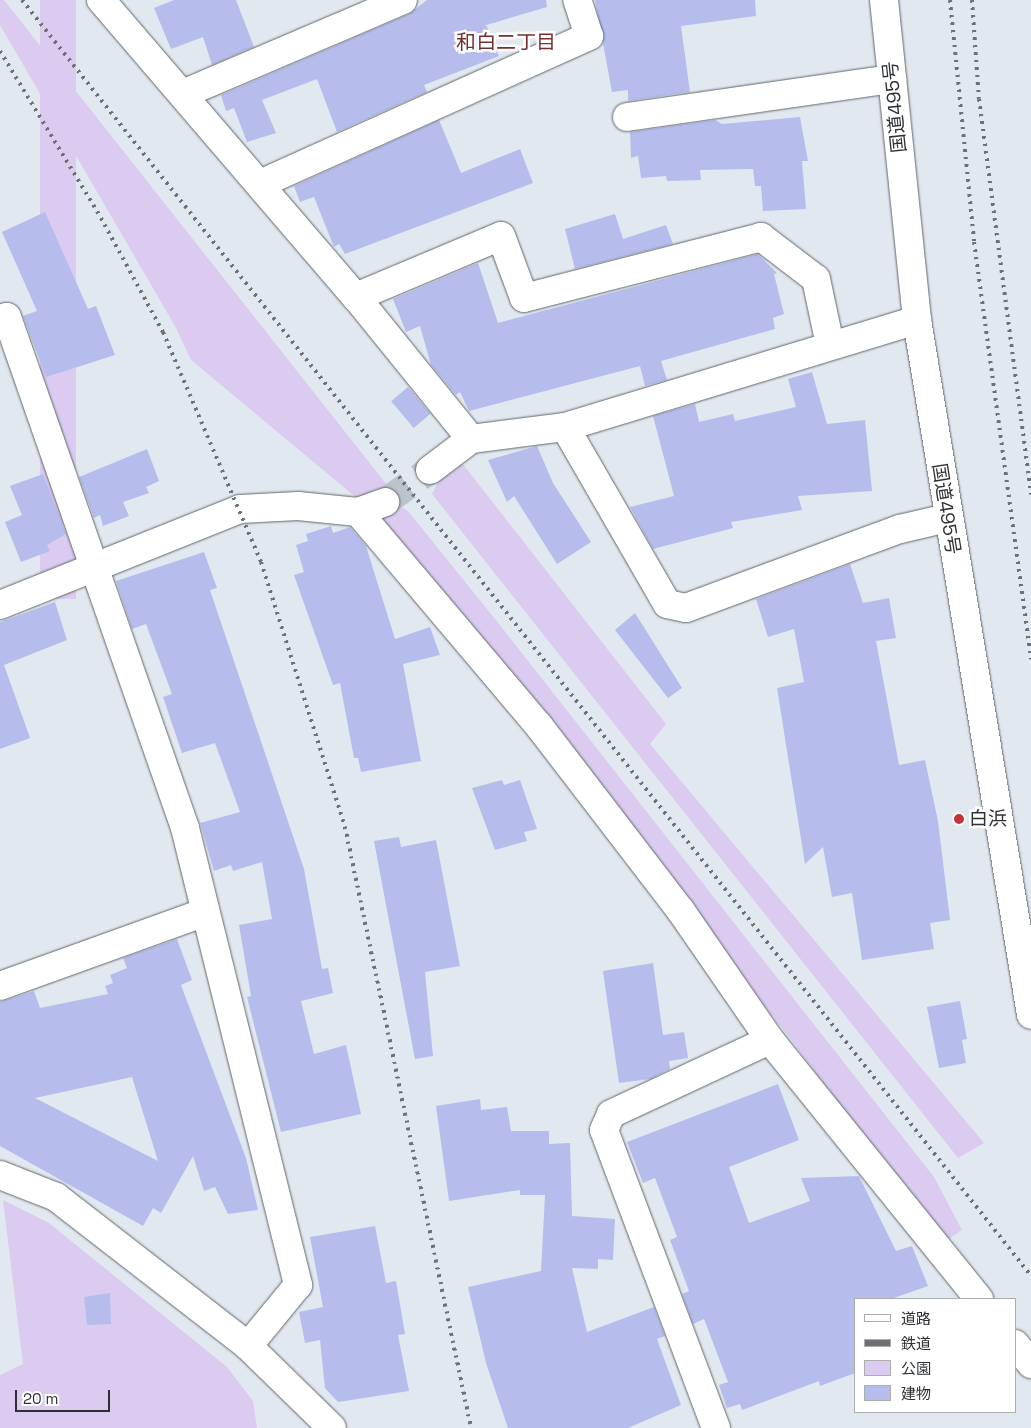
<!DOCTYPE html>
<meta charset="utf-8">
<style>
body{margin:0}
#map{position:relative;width:1031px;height:1428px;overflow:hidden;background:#e1e8ef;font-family:"Space Grotesk","Noto Sans JP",sans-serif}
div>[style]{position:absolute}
.green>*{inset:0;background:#dbcbf0;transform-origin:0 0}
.building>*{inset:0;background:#b6bded;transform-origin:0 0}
.street-tunnel>*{height:28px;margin-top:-14px;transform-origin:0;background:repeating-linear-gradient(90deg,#bdc3ca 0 28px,transparent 0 42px)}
.roads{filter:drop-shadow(0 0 1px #60666c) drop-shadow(0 0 1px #60666c)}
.street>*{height:28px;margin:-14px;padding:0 14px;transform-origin:14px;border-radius:14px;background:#fff}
.highway>*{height:28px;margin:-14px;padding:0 14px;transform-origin:14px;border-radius:14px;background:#fff}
.rail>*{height:4px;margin-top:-2px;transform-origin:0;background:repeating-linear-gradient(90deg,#6d7176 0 2.5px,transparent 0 7.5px)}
.dots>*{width:14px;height:14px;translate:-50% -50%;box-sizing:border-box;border:2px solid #fff;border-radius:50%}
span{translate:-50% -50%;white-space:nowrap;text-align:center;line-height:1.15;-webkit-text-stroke:5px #fff;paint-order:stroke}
.street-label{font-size:19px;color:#2e3134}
.poi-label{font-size:19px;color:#2e3134}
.left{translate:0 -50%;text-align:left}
.neighbourhood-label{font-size:20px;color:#76302e}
.legend{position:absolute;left:854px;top:1298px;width:162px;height:115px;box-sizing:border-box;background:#fff;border:1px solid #abadae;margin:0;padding:6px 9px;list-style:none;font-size:15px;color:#2e3134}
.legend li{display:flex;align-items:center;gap:10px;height:25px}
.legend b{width:25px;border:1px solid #abadae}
.scale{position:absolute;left:15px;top:1390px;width:95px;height:22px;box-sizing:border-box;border:2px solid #2e3134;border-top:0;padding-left:6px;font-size:15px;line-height:18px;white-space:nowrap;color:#2e3134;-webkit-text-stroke:4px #fff;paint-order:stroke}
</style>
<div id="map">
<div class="green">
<i style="clip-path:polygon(0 0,4px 0,387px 485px,358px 499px,191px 360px,175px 326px,0 25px)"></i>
<i style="left:40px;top:0;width:36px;height:599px"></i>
<i style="clip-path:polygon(462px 463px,666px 724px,650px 744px,984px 1143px,958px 1158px,432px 494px,444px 471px)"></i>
<i style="clip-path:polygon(394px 503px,408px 511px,495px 619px,934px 1177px,962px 1230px,941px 1244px,794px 1043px,377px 527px)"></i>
<i style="clip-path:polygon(3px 1200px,49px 1223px,227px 1367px,253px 1401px,257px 1428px,0 1428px,0 1375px,23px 1364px)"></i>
</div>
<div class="building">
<i style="clip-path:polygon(174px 0,236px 0,254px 47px,212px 65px,203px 37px,171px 49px,154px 8px)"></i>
<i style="clip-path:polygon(427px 0,546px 0,547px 7px,486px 25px,499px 56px,424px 85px,427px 92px,337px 132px,317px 79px,262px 100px,276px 133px,247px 142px,234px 108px,226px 111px,221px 95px,409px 14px)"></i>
<i style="clip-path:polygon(595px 0,755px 0,756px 16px,681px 26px,690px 92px,628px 101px,628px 90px,612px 92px)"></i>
<i style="clip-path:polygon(800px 117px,808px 161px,802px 161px,806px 209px,763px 211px,761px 186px,755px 186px,753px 169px,700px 170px,701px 180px,667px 181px,666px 176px,641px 178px,638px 156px,631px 158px,630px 132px,715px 120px,722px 124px)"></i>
<i style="clip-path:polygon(439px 120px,461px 173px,520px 149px,533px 183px,345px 254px,339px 244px,334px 247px,314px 197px,300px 202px,294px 186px)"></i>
<i style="clip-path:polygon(45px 212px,88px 309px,96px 306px,115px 355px,46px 377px,23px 316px,37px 311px,2px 232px)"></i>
<i style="clip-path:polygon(615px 214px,623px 239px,666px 225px,673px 244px,575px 269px,565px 229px)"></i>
<i style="clip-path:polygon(758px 254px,777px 273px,774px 274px,784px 314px,773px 318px,775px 329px,661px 361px,667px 380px,645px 386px,640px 366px,469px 411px,460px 392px,456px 395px,431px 365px,420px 326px,406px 332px,393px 299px,478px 263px,498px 323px)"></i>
<i style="clip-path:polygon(812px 372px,827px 424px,865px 420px,872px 491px,798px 496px,802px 510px,731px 522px,733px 528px,653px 549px,630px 507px,674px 496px,653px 416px,695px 404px,699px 422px,733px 414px,735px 421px,796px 407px,788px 379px)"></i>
<i style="left:408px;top:387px;width:35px;height:22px;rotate:50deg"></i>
<i style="clip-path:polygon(537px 446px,553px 483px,591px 542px,557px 564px,514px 496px,507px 502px,488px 460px)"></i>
<i style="clip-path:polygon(147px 449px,159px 481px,146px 487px,149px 493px,123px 502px,129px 516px,103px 526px,100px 515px,94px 518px,79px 477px)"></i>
<i style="clip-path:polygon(43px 474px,66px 534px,47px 545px,50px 551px,21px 562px,5px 522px,22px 515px,10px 486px)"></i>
<i style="clip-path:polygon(331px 526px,333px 533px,350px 527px,366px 546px,395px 639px,430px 627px,440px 655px,403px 664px,421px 761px,361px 772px,358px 758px,354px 758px,340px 683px,333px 685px,294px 575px,304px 572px,296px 545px,308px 541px,306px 534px)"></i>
<i style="clip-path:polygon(204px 552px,217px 588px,210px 590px,304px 869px,322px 969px,328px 968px,333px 993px,301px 1001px,314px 1054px,346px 1045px,361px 1114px,281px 1132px,247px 997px,251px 996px,239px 925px,272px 919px,262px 862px,233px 871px,231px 865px,214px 871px,200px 823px,240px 812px,215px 743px,182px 753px,163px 697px,172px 694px,146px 624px,132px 629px,116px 581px)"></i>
<i style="clip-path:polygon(850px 564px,863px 603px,889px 598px,896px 638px,876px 641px,899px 765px,925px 760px,938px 821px,950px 920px,930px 923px,934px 949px,862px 960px,852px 893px,832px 897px,823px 847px,805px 864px,777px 688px,804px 682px,794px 629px,768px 637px,756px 599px)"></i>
<i style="clip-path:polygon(55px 602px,67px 640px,4px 665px,30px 738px,0 749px,0 622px)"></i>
<i style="clip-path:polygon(635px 613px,682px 688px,668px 698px,615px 630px)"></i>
<i style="clip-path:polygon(502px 780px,504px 785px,520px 780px,537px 829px,524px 832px,527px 841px,495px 850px,472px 788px)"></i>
<i style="clip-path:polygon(399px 837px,401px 847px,436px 840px,460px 966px,425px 972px,433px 1056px,415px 1059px,374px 841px)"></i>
<i style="clip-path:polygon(evenodd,177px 939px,192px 980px,181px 985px,246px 1158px,258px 1210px,228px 1214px,215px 1187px,204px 1191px,193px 1156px,161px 1213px,153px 1208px,143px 1226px,0 1146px,0 1002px,34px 991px,40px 1008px,108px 994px,105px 986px,113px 983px,110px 975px,127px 968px,123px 958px,177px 939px,132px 1077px,158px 1161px,35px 1098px,132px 1077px)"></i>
<i style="clip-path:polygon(653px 963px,663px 1035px,684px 1032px,688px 1058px,669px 1061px,670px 1069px,650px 1079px,619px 1083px,603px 971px)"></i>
<i style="clip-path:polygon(960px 1001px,967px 1039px,962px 1040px,966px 1063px,939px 1068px,927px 1007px)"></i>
<i style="clip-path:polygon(778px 1084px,799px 1140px,729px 1167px,749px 1223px,810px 1201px,801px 1178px,859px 1176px,896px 1251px,912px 1246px,928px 1286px,891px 1299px,855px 1299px,855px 1373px,820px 1386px,819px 1381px,742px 1410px,740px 1404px,727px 1408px,719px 1385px,728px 1382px,704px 1319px,693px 1324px,682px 1294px,689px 1291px,670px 1240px,677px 1237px,655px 1178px,643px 1183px,627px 1142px)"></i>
<i style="clip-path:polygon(480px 1099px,481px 1110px,507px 1107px,511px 1131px,549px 1131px,549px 1144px,570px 1143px,572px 1216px,615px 1219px,613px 1260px,598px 1259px,598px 1269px,572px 1268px,587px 1332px,654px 1307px,665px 1336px,657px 1339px,681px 1405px,628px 1428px,508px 1428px,486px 1363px,468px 1287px,541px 1271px,545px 1195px,520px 1195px,520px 1190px,449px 1201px,436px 1106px)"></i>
<i style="clip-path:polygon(375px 1226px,386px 1283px,396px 1281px,405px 1334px,398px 1335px,409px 1391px,338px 1402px,325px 1388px,320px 1340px,305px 1343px,299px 1312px,323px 1307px,310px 1237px)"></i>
<i style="clip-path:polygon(110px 1293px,111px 1324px,87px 1325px,84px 1297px)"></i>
</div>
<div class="street-tunnel">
<i style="left:385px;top:502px;width:55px;rotate:-35.4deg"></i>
</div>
<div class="roads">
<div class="street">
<i style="left:101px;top:0;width:391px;rotate:49.4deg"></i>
<i style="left:356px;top:297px;width:183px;rotate:51deg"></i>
<i style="left:471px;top:439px;width:95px;rotate:-7.3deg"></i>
<i style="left:565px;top:427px;width:368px;rotate:-16.9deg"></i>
<i style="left:183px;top:94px;width:239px;rotate:-23.1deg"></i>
<i style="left:627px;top:117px;width:268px;rotate:-8.2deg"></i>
<i style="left:260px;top:184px;width:361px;rotate:-24.2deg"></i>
<i style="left:589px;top:36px;width:38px;rotate:-108deg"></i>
<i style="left:356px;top:297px;width:157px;rotate:-22.8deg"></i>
<i style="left:501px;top:236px;width:66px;rotate:69.6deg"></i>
<i style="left:524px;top:298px;width:245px;rotate:-14.4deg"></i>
<i style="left:761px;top:237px;width:69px;rotate:37.4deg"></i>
<i style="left:816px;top:279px;width:67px;rotate:78deg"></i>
<i style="left:0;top:319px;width:7px;rotate:-16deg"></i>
<i style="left:7px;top:317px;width:541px;rotate:70.79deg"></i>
<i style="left:185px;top:828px;width:471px;rotate:76.1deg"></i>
<i style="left:298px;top:1285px;width:79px;rotate:129.3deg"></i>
<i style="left:565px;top:427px;width:204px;rotate:60deg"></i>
<i style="left:667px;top:604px;width:19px;rotate:12deg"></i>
<i style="left:686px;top:608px;width:228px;rotate:-20.3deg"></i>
<i style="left:900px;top:529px;width:48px;rotate:-13.2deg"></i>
<i style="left:430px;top:470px;width:51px;rotate:-37.1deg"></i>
<i style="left:358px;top:512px;width:29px;rotate:-20deg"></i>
<i style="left:0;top:605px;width:258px;rotate:-21.8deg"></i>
<i style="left:240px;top:509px;width:58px;rotate:-3deg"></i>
<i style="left:298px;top:506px;width:60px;rotate:5.7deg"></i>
<i style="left:358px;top:512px;width:280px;rotate:49.8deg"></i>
<i style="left:539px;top:726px;width:233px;rotate:52.5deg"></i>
<i style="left:681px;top:911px;width:157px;rotate:55.4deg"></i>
<i style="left:770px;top:1040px;width:333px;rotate:51.1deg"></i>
<i style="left:0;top:986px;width:216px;rotate:-19.8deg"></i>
<i style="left:0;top:1175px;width:60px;rotate:21.4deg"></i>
<i style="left:56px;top:1197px;width:243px;rotate:37.8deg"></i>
<i style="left:248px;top:1346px;width:117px;rotate:44.3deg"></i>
<i style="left:1015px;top:1344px;width:26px;rotate:51deg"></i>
<i style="left:716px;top:1428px;width:318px;rotate:-110.6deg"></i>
<i style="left:604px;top:1130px;width:17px;rotate:-66deg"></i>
<i style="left:611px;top:1114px;width:175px;rotate:-25deg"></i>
</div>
<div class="highway">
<i style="left:884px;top:0;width:322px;rotate:84.1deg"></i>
<i style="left:917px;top:320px;width:704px;rotate:80.68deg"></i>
</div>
</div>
<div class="rail">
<i style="left:22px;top:0;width:1627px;rotate:51.66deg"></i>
<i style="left:950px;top:0;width:243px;rotate:84.3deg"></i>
<i style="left:974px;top:242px;width:421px;rotate:82.2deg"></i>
<i style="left:972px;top:0;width:99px;rotate:86deg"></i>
<i style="left:979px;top:99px;width:399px;rotate:82.5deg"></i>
<i style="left:0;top:51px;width:195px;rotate:58.8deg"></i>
<i style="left:101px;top:218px;width:130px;rotate:61.5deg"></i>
<i style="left:163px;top:332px;width:250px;rotate:66.9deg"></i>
<i style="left:261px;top:562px;width:278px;rotate:72.4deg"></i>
<i style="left:345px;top:827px;width:614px;rotate:78.16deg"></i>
</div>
<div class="dots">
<i style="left:959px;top:819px;background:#c33337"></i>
</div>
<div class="street-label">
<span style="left:895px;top:107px;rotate:-96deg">国道495号</span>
<span style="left:946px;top:509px;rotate:81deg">国道495号</span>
</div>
<div class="poi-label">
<span class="left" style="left:969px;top:819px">白浜</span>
</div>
<div class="neighbourhood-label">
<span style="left:506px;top:42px">和白二丁目</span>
</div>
<ul class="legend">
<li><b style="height:6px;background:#fff"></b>道路</li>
<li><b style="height:6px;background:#6d7176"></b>鉄道</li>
<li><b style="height:14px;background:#dbcbf0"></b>公園</li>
<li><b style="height:14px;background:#b6bded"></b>建物</li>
</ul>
<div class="scale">20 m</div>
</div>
